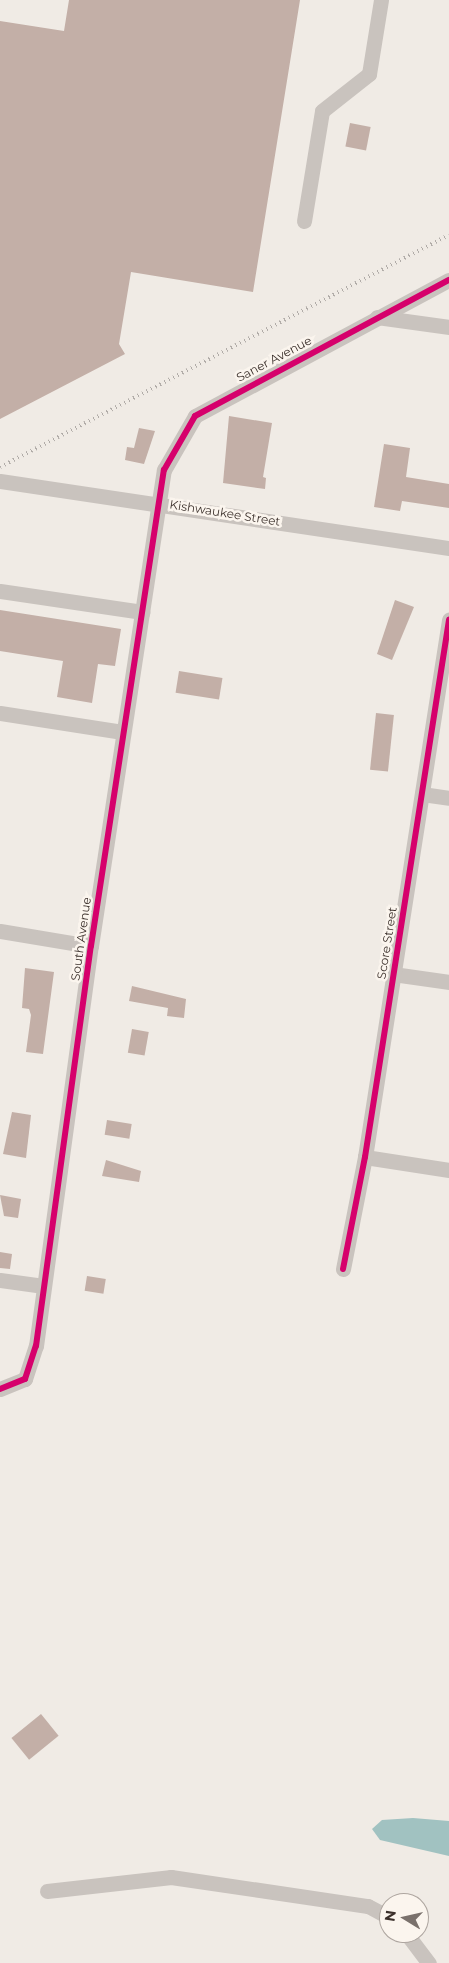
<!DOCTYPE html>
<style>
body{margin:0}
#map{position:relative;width:449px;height:1963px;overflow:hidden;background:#f0ebe5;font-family:Montserrat,sans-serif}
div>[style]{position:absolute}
.water>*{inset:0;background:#a1c2c1}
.building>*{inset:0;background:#c3afa7;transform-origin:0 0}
.minor>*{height:15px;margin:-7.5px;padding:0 7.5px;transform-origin:7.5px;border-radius:7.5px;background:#c9c3be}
.rail>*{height:4px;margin-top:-2px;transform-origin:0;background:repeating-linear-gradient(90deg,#b1aca8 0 1px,transparent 0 5px)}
.cycleway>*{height:6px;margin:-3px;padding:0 3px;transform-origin:3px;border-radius:3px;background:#d6006c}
span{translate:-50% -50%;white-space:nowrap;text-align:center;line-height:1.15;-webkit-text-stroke:5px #fbf5ee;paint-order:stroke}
.street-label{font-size:12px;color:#3b302b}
.north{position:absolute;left:379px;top:1893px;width:50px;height:50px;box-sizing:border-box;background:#fbf5ee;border:1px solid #aea6a0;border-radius:50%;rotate:279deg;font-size:14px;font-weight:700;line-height:20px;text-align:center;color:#3b302b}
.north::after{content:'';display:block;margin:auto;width:18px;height:22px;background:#7a716c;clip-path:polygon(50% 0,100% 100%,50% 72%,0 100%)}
</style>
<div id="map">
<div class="water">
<i style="clip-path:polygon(413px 1818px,449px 1821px,449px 1856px,380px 1840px,372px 1829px,382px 1820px)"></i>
</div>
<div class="building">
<i style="clip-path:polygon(69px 0,300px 0,253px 292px,131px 272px,119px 344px,125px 354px,0 419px,0 21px,64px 31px)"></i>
<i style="left:350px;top:123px;width:21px;height:24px;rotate:11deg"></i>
<i style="clip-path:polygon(229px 416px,272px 423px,263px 477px,266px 478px,265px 489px,223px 483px)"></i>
<i style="clip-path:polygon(139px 428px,155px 431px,144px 464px,125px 460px,127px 447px,134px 448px)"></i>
<i style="clip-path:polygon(384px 444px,410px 448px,406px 477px,449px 484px,449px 508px,402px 501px,400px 511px,374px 507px)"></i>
<i style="clip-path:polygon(395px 600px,414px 607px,392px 660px,377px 654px)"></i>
<i style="clip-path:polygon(0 610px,121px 629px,115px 666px,98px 664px,92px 703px,57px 697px,63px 661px,0 651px)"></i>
<i style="left:179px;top:671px;width:44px;height:22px;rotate:9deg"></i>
<i style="left:376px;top:713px;width:18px;height:57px;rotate:6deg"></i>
<i style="clip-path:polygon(25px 968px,54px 972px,43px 1054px,26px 1052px,31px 1015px,29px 1009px,22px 1008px)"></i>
<i style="clip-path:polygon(132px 986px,186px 999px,184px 1018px,167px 1016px,168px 1008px,129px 1001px)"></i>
<i style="left:132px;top:1029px;width:17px;height:24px;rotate:10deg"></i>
<i style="clip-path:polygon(12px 1112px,31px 1115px,26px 1158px,3px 1154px)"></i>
<i style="left:107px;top:1120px;width:25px;height:15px;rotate:9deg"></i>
<i style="clip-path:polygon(106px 1160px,141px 1171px,139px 1182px,102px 1176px)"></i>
<i style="clip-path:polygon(0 1195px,21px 1199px,18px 1218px,4px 1216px)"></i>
<i style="clip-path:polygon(0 1252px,12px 1254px,10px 1269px,0 1268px)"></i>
<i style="left:87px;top:1276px;width:19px;height:15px;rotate:9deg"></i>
<i style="left:41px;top:1714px;width:28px;height:38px;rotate:51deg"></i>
</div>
<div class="minor">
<i style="left:304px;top:221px;width:111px;rotate:-80.7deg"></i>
<i style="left:322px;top:111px;width:60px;rotate:-38.2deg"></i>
<i style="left:369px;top:74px;width:75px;rotate:-80.8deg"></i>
<i style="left:377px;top:317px;width:73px;rotate:7.9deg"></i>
<i style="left:0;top:481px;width:454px;rotate:8.5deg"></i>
<i style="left:0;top:591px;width:144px;rotate:8.4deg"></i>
<i style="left:0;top:713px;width:124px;rotate:8.8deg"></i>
<i style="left:422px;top:794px;width:27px;rotate:8deg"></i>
<i style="left:0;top:931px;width:92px;rotate:9.4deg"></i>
<i style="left:393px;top:974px;width:57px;rotate:8.1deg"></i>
<i style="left:365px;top:1157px;width:85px;rotate:8.8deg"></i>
<i style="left:343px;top:1269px;width:114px;rotate:-78.9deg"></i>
<i style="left:365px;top:1157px;width:544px;rotate:-81.11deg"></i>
<i style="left:0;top:1280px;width:44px;rotate:7.8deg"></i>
<i style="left:0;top:1389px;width:27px;rotate:-22deg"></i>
<i style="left:25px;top:1379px;width:35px;rotate:-72deg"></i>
<i style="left:36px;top:1346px;width:404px;rotate:-82.2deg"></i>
<i style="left:91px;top:946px;width:482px;rotate:-81.3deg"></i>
<i style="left:164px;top:470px;width:62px;rotate:-60.1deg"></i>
<i style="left:195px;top:416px;width:288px;rotate:-28.2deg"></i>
<i style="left:47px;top:1891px;width:125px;rotate:-6.4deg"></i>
<i style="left:171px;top:1877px;width:199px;rotate:8.4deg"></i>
<i style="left:368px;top:1906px;width:24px;rotate:28deg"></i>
<i style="left:406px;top:1933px;width:38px;rotate:53deg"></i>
</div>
<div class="rail">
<i style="left:0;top:467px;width:505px;rotate:-27.33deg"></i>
</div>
<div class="cycleway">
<i style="left:343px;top:1269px;width:114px;rotate:-78.9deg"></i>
<i style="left:365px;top:1157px;width:544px;rotate:-81.11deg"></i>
<i style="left:0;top:1389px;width:27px;rotate:-22deg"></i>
<i style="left:25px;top:1379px;width:35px;rotate:-72deg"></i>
<i style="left:36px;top:1346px;width:404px;rotate:-82.2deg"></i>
<i style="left:91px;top:946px;width:482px;rotate:-81.3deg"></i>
<i style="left:164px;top:470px;width:62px;rotate:-60.1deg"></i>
<i style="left:195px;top:416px;width:288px;rotate:-28.2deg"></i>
</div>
<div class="street-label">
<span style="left:274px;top:359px;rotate:-28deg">Saner Avenue</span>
<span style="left:225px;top:513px;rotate:9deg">Kishwaukee Street</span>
<span style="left:81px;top:939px;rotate:-82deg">South Avenue</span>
<span style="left:387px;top:943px;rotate:-81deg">Score Street</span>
</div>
<div class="north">N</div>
</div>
